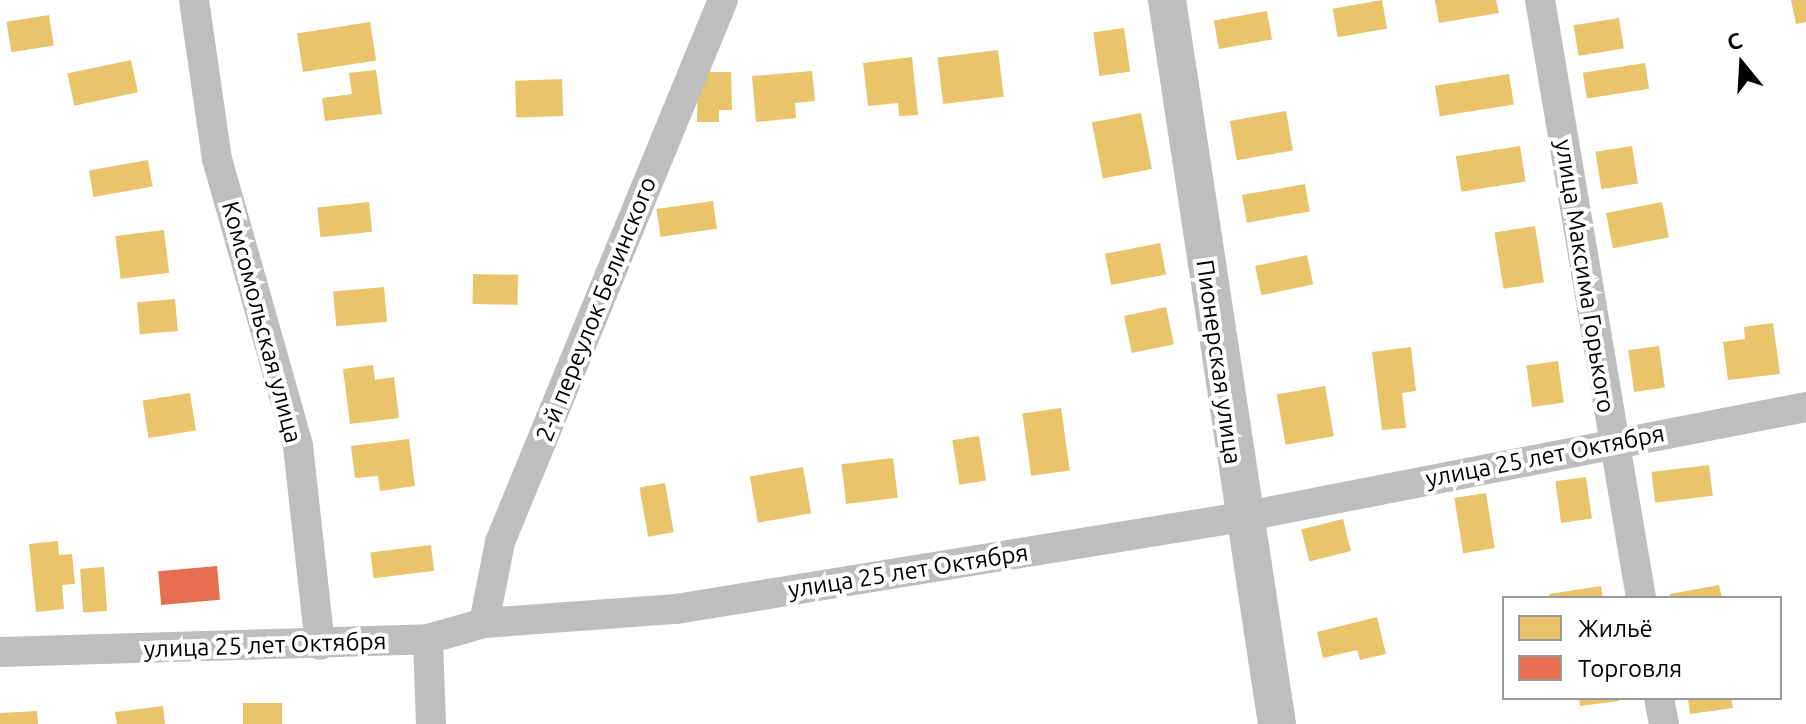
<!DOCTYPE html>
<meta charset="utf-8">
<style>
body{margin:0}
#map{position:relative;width:1806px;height:724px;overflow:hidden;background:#fff;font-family:Ubuntu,sans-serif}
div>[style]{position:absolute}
.homes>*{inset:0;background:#e9c46a;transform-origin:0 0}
.shops>*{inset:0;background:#e76f51;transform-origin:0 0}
.minor>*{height:30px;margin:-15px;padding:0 15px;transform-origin:15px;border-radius:15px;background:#bebebe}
.tertiary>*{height:38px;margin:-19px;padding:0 19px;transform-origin:19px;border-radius:19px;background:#bebebe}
span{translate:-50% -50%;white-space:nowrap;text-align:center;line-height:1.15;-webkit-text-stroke:8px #fff;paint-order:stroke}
.street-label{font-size:24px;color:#000}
.legend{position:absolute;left:1502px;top:596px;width:280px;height:104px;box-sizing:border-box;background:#fff;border:2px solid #999;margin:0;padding:10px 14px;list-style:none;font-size:24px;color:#000}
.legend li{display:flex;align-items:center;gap:16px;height:40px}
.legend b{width:40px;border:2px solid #999}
.north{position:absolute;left:1702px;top:24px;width:80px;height:80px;-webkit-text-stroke:6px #fff;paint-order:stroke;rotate:342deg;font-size:22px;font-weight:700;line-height:32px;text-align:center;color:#000}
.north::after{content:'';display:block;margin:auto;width:28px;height:36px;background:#000;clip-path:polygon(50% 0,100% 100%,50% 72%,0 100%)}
</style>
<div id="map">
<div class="homes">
<i style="left:1382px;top:0;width:29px;height:50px;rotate:80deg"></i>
<i style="clip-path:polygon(1435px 0,1496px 0,1499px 13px,1439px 23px)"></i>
<i style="clip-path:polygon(1791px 0,1806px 0,1806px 22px,1796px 24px)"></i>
<i style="left:1267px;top:11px;width:29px;height:54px;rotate:80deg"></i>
<i style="left:49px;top:15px;width:31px;height:43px;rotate:81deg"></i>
<i style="left:1619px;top:18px;width:31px;height:46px;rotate:81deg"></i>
<i style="left:370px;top:22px;width:39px;height:74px;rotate:81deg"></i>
<i style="left:1124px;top:28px;width:44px;height:31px;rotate:82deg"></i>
<i style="left:998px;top:50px;width:47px;height:61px;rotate:83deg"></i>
<i style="clip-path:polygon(912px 57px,918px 115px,899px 116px,898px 103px,868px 106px,863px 63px)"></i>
<i style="left:131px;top:60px;width:33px;height:65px;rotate:78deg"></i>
<i style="left:1645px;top:63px;width:26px;height:63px;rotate:81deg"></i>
<i style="clip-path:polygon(376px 70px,382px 114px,325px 121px,322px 98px,352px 94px,349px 73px)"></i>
<i style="clip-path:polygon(812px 71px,815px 101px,795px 103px,796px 118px,756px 122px,752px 76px)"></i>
<i style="clip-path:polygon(698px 72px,731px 72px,732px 110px,719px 110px,719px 122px,697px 122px)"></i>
<i style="left:1509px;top:74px;width:31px;height:75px;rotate:81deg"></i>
<i style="left:562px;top:79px;width:37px;height:47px;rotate:88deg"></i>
<i style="left:1286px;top:111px;width:40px;height:57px;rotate:80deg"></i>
<i style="left:1141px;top:113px;width:57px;height:50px;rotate:79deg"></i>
<i style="left:1520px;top:146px;width:36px;height:65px;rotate:81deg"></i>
<i style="left:1632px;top:146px;width:38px;height:37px;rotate:81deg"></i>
<i style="left:148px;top:160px;width:27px;height:60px;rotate:80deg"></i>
<i style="left:1305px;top:184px;width:28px;height:64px;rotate:80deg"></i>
<i style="left:713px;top:201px;width:28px;height:57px;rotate:82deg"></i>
<i style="left:369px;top:202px;width:30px;height:52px;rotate:84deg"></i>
<i style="left:1662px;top:202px;width:36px;height:57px;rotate:79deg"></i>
<i style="left:1535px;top:226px;width:57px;height:41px;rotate:81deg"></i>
<i style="left:164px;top:230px;width:43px;height:49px;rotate:83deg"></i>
<i style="left:1160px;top:243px;width:32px;height:56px;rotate:79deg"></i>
<i style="left:1307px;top:255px;width:30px;height:53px;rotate:78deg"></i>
<i style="left:473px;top:274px;width:45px;height:30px;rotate:1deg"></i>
<i style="left:384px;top:287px;width:35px;height:51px;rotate:85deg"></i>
<i style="left:175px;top:299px;width:32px;height:38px;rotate:85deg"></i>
<i style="left:1166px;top:307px;width:38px;height:43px;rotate:78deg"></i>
<i style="clip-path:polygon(1773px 323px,1780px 374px,1728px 380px,1723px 342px,1745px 339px,1744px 327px)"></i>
<i style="left:1659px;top:346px;width:42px;height:31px;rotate:82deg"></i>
<i style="clip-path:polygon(1411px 347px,1416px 391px,1402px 393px,1406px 428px,1382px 430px,1372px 352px)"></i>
<i style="left:1558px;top:361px;width:42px;height:32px;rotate:82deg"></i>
<i style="clip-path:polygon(373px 365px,375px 380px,394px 377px,399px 418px,350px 424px,343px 369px)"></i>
<i style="left:1325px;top:386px;width:51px;height:49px;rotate:80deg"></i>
<i style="left:190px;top:393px;width:38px;height:48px;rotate:81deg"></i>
<i style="left:1061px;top:408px;width:63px;height:39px;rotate:82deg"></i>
<i style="left:979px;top:436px;width:45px;height:27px;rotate:81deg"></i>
<i style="clip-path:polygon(409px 439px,415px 486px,380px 491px,378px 476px,355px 478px,351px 446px)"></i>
<i style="left:893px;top:458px;width:40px;height:52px;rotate:83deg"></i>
<i style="left:1709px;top:465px;width:31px;height:58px;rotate:83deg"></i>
<i style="left:803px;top:467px;width:47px;height:54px;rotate:80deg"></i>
<i style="left:1586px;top:477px;width:42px;height:31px;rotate:82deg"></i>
<i style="left:665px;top:483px;width:50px;height:26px;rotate:80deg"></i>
<i style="left:1486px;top:493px;width:56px;height:32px;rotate:81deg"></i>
<i style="left:1343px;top:519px;width:33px;height:43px;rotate:76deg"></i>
<i style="clip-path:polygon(58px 541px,59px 555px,72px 554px,75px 584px,62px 585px,64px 609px,36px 612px,29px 544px)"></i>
<i style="left:431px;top:545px;width:26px;height:61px;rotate:83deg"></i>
<i style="left:104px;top:567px;width:44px;height:24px;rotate:86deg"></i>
<i style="clip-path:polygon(1719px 585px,1722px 598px,1670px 598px,1670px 594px)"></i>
<i style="clip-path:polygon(1601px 586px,1603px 598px,1550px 598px,1549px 594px)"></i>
<i style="clip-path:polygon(1377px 617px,1386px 654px,1360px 660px,1357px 650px,1323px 658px,1317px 632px)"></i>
<i style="clip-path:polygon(1579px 698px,1618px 698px,1619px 701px,1580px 706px)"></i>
<i style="clip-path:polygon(1688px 698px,1731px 698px,1733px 708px,1690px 714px)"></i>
<i style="left:282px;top:703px;width:21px;height:39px;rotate:90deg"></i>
<i style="clip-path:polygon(163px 706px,165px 724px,117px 724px,115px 712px)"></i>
<i style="clip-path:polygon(37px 711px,38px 724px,0 724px,0 713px)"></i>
</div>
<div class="shops">
<i style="left:217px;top:566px;width:34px;height:59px;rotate:85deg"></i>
</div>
<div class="minor">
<i style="left:194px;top:0;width:161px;rotate:81.8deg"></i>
<i style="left:217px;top:159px;width:298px;rotate:74.2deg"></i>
<i style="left:298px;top:446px;width:200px;rotate:83.7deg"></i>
<i style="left:1540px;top:0;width:606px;rotate:80.41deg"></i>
<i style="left:484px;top:623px;width:83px;rotate:-78.8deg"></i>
<i style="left:500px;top:542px;width:586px;rotate:-67.64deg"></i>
<i style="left:428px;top:639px;width:85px;rotate:88deg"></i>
<i style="left:0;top:652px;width:428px;rotate:-1.7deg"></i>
<i style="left:428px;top:639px;width:58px;rotate:-15.9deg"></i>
<i style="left:484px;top:623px;width:193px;rotate:-4.2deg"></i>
<i style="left:676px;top:609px;width:573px;rotate:-9.23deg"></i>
<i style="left:1242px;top:517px;width:575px;rotate:-11.04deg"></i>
<i style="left:1659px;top:698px;width:26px;rotate:79deg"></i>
</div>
<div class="tertiary">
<i style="left:1167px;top:0;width:732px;rotate:81.36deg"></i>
</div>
<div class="street-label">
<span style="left:1585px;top:276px;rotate:81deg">улица Максима Горького</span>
<span style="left:596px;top:309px;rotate:-68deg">2-й переулок Белинского</span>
<span style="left:262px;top:322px;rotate:75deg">Комсомольская улица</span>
<span style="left:1219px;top:362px;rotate:82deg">Пионерская улица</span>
<span style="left:1545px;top:456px;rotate:-11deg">улица 25 лет Октября</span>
<span style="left:908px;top:571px;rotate:-9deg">улица 25 лет Октября</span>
<span style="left:265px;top:645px;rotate:-2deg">улица 25 лет Октября</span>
</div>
<ul class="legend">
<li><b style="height:22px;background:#e9c46a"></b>Жильё</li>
<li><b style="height:22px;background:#e76f51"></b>Торговля</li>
</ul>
<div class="north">С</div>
</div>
